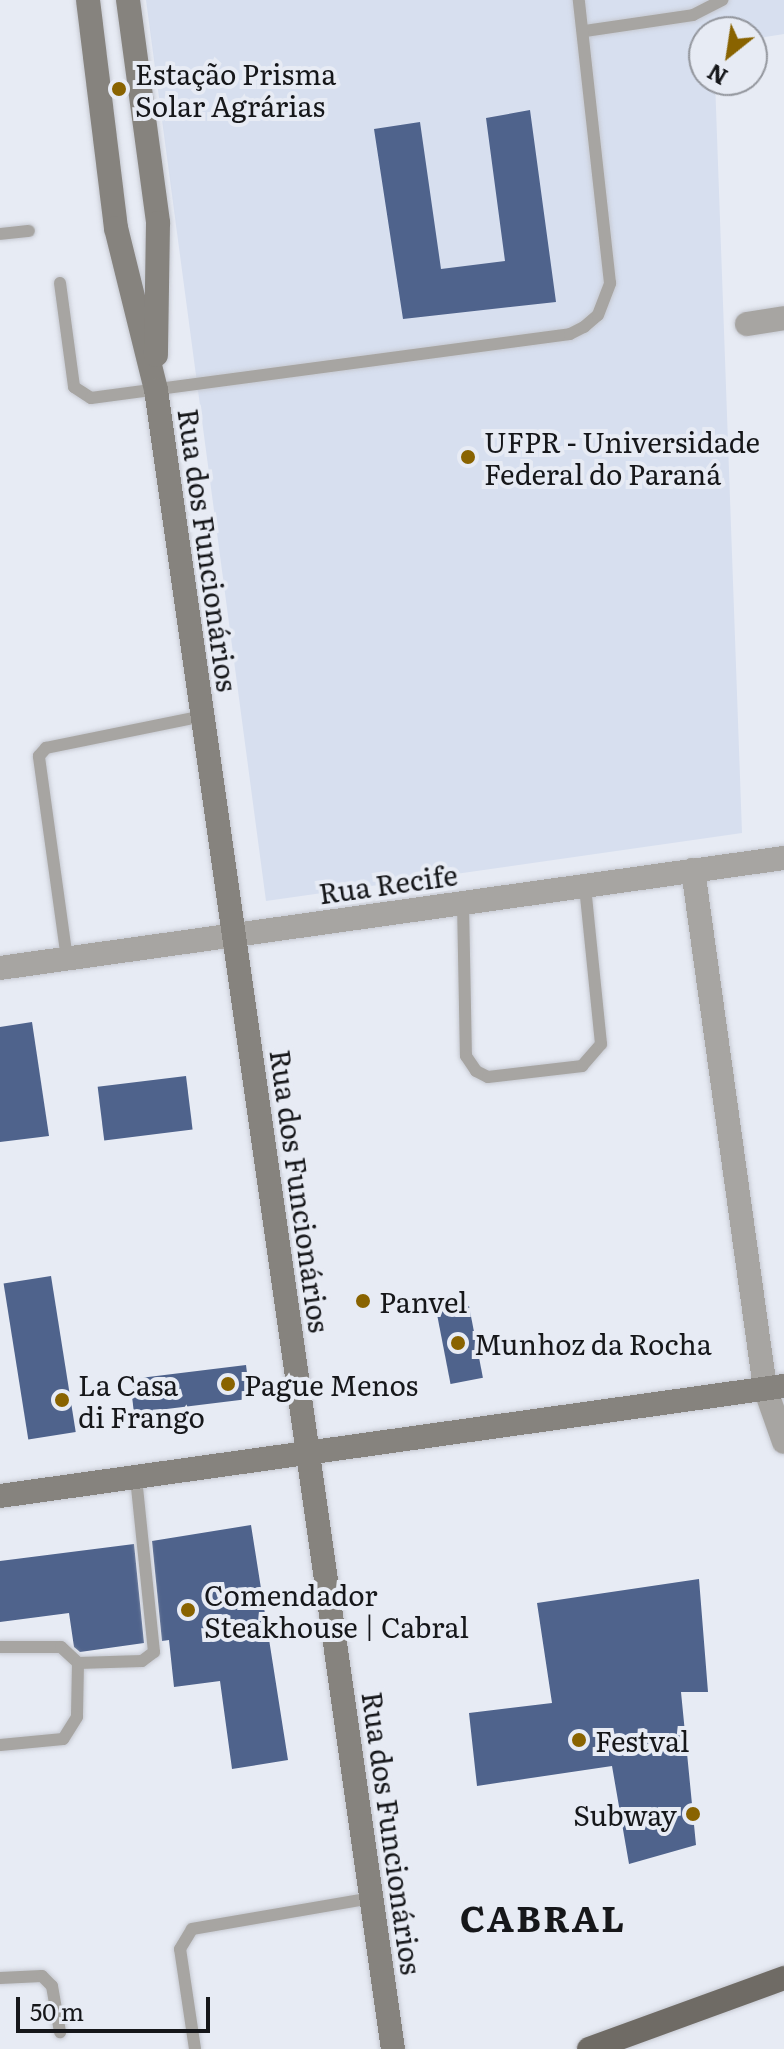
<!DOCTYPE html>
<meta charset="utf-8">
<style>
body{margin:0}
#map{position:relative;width:784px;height:2049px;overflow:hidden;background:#e7ebf4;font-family:Literata,serif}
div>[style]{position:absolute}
.built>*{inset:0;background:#d7dfef}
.building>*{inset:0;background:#4f638c;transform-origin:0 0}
.roads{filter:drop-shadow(0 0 2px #c6c9d1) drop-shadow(0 0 2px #c6c9d1)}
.lane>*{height:12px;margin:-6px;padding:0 6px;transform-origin:6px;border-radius:6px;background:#a7a5a2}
.street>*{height:24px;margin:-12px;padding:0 12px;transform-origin:12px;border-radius:12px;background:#a7a5a2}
.secondary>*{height:24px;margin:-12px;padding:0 12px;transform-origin:12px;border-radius:12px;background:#86837e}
.primary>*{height:24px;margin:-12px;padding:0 12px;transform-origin:12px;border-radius:12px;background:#6f6b65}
.dots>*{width:22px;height:22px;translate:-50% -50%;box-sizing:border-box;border:4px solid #e7ebf4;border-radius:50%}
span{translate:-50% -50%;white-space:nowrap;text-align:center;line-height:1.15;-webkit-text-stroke:8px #e7ebf4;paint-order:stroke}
.poi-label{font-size:28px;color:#16171a}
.left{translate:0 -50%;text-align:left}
.right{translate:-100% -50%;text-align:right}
.street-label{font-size:28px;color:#16171a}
.district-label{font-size:36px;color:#16171a;font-weight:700;letter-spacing:2px}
.north{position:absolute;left:688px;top:16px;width:80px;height:80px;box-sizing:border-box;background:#e7ebf4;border:2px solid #93969d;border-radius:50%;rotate:210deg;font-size:22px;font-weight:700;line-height:32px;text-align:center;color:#16171a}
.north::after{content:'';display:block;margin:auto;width:28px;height:36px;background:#896300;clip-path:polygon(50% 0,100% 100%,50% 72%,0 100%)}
.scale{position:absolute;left:16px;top:1997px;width:194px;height:36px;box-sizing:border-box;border:4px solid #16171a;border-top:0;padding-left:10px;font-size:24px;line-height:28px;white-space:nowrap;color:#16171a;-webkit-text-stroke:6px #e7ebf4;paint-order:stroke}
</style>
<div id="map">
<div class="built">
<i style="clip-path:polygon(146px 0,784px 0,784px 34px,752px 39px,752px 32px,704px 32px,704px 80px,715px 80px,742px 833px,266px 901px)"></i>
</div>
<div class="building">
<i style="clip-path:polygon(530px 110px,556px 302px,403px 319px,374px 129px,420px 122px,441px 269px,505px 261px,486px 118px)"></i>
<i style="clip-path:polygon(32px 1022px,49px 1136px,0 1142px,0 1027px)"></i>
<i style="left:186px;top:1076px;width:54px;height:89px;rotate:83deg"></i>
<i style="left:51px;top:1276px;width:158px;height:48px;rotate:81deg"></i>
<i style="left:469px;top:1306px;width:73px;height:33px;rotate:79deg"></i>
<i style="left:246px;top:1365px;width:34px;height:117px;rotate:83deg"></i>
<i style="clip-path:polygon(251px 1525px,288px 1760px,232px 1769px,220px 1681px,174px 1687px,169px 1640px,162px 1641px,152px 1541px)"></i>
<i style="clip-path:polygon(134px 1544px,144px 1643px,80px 1652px,74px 1647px,69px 1613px,0 1622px,0 1561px)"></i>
<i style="clip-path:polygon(699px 1579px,708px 1692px,681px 1692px,696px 1845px,629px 1864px,612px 1766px,477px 1786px,469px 1713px,552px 1703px,537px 1603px)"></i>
</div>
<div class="roads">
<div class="lane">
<i style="left:585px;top:31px;width:109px;rotate:-8.4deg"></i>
<i style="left:693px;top:15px;width:33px;rotate:-27deg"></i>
<i style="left:0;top:234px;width:29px;rotate:-6deg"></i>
<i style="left:60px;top:283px;width:105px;rotate:82.3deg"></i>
<i style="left:74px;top:387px;width:20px;rotate:33deg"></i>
<i style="left:91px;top:398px;width:483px;rotate:-7.6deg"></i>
<i style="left:570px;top:334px;width:16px;rotate:-27deg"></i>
<i style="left:584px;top:327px;width:18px;rotate:-41deg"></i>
<i style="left:598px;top:315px;width:34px;rotate:-69deg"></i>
<i style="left:610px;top:283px;width:285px;rotate:-96.3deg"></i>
<i style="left:463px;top:903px;width:153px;rotate:88.9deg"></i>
<i style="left:466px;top:1056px;width:18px;rotate:56deg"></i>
<i style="left:476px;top:1071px;width:13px;rotate:27deg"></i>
<i style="left:488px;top:1077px;width:95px;rotate:-6.7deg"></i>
<i style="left:582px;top:1066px;width:29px;rotate:-49deg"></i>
<i style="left:601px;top:1044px;width:159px;rotate:-95.8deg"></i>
<i style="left:67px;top:959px;width:205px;rotate:-97.9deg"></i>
<i style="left:39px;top:756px;width:11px;rotate:-49deg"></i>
<i style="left:46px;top:748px;width:160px;rotate:-11.5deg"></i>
<i style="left:0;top:1647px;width:61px"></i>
<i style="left:61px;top:1647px;width:23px;rotate:43deg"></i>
<i style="left:78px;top:1663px;width:54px;rotate:91.1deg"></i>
<i style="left:77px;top:1717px;width:26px;rotate:122deg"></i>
<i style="left:63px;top:1739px;width:63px;rotate:174.6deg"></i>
<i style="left:78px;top:1663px;width:64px;rotate:-1.8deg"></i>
<i style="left:142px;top:1661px;width:15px;rotate:-37deg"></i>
<i style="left:154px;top:1652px;width:176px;rotate:-95.9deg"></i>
<i style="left:0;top:1978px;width:42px;rotate:-2.7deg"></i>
<i style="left:42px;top:1976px;width:14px;rotate:45deg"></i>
<i style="left:52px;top:1986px;width:47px;rotate:80.1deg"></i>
<i style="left:195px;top:2049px;width:101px;rotate:-98.5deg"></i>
<i style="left:180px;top:1949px;width:23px;rotate:-59deg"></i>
<i style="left:192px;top:1929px;width:183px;rotate:-9.8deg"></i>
</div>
<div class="street">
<i style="left:747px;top:324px;width:37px;rotate:-9deg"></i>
<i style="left:693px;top:870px;width:523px;rotate:82.09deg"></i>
<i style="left:765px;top:1388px;width:57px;rotate:70.6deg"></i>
<i style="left:0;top:968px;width:792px;rotate:-7.99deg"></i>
</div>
<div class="secondary">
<i style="left:88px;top:0;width:230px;rotate:83deg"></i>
<i style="left:116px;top:228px;width:167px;rotate:76.1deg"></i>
<i style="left:156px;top:390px;width:1676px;rotate:81.87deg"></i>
<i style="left:128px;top:0;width:225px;rotate:82.3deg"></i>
<i style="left:158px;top:223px;width:132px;rotate:90.9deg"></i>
<i style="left:0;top:1496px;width:792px;rotate:-7.99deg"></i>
</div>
<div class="primary">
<i style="left:589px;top:2049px;width:208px;rotate:-20deg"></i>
</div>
</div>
<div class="dots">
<i style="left:119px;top:89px;background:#896300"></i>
<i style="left:468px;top:457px;background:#896300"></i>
<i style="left:363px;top:1301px;background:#896300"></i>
<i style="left:458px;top:1343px;background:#896300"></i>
<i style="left:228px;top:1384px;background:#896300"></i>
<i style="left:62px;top:1400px;background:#896300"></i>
<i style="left:188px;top:1610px;background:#896300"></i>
<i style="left:579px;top:1740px;background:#896300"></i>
<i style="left:693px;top:1814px;background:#896300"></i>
</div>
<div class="poi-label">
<span class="left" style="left:135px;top:89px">Estação Prisma<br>Solar Agrárias</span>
<span class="left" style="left:484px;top:457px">UFPR - Universidade<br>Federal do Paraná</span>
<span class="left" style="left:379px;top:1301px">Panvel</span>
<span class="left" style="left:474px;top:1343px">Munhoz da Rocha</span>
<span class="left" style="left:78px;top:1400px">La Casa<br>di Frango</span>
<span class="left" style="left:244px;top:1384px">Pague Menos</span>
<span class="left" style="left:204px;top:1610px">Comendador<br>Steakhouse | Cabral</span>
<span class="left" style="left:595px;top:1740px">Festval</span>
<span class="right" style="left:677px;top:1814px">Subway</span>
</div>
<div class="street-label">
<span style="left:209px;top:550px;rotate:82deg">Rua dos Funcionários</span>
<span style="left:388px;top:883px;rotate:-8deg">Rua Recife</span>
<span style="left:301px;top:1191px;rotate:82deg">Rua dos Funcionários</span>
<span style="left:393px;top:1833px;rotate:82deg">Rua dos Funcionários</span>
</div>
<div class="district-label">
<span style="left:543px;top:1917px">CABRAL</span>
</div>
<div class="north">N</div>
<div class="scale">50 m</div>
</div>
